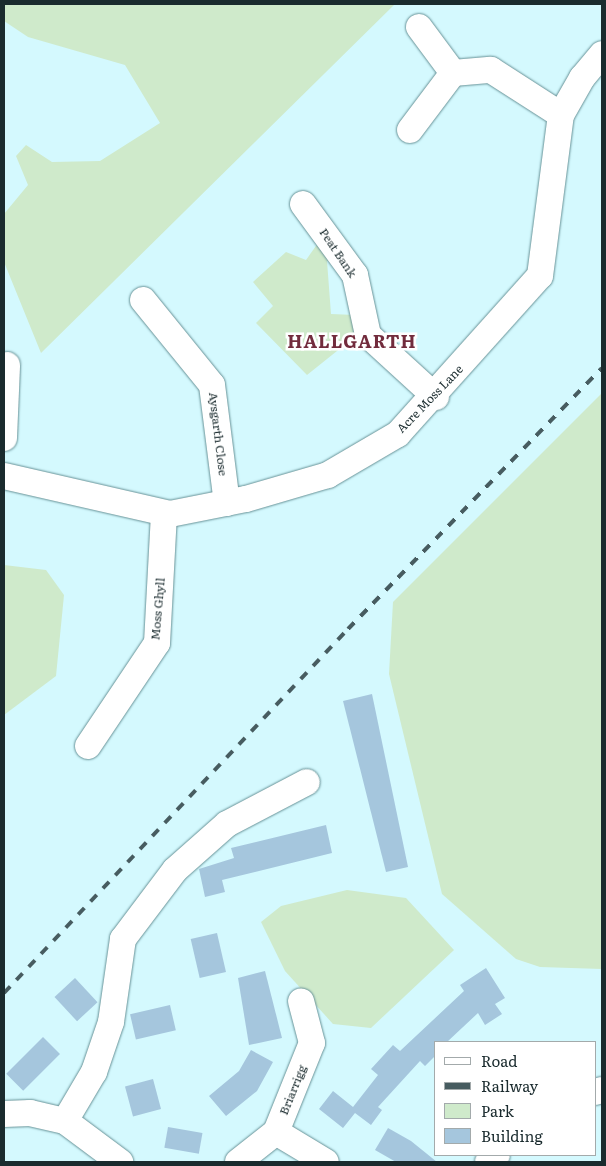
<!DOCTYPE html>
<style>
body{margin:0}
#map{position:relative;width:606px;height:1166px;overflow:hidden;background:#d4f9fe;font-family:Literata,serif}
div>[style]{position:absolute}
.green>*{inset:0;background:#cfeacb}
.building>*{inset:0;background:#a5c6dd;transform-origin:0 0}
.roads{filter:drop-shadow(0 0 1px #679297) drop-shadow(0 0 1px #679297)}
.street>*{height:26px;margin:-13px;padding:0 13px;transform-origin:13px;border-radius:13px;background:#fff}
.rail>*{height:4px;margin-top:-2px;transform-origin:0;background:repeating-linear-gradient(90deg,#475c60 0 9px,transparent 0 18px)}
span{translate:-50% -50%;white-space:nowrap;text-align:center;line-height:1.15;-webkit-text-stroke:5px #fff;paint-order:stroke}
.street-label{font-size:12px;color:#1a2b2e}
.district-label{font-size:18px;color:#722c3d;font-weight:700;letter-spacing:1px}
.frame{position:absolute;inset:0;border:5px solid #1a2b2e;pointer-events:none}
.legend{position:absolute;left:434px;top:1041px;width:162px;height:115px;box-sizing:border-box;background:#fff;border:1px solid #a3aaab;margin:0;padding:6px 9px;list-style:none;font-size:15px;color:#1a2b2e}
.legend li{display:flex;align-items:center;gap:10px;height:25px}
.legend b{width:25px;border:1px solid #a3aaab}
</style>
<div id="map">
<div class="green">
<i style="clip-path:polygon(4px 4px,395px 4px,41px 353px,4px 262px,4px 214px,28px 185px,16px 156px,26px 145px,52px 162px,100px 161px,160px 123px,125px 65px,28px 37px,4px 21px)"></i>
<i style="clip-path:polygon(318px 243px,339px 260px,327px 261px,331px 314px,355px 315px,362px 331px,307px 375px,256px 323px,273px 306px,253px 282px,286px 252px,306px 260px)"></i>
<i style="clip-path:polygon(602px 393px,602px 969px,540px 967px,516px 959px,442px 894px,389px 674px,393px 602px)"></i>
<i style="clip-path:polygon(4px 565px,46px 570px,64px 595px,56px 676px,4px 715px)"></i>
<i style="clip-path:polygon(347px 890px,406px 898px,454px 950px,371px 1028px,333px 1024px,285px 971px,261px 922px,281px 906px)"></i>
</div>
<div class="building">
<i style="clip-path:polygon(372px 694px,408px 867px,386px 872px,343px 701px)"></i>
<i style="clip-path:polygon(326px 825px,332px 853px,222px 880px,225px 892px,205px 897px,199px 869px,234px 858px,231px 848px)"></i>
<i style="left:217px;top:933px;width:40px;height:27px;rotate:77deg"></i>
<i style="clip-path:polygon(486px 968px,505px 998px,495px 1004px,502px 1014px,485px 1025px,478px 1013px,447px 1042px,435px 1042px,435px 1056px,425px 1066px,420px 1061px,378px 1107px,382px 1110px,371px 1125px,355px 1113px,343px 1128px,319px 1109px,333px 1091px,353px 1107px,378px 1075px,371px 1069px,393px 1045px,400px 1051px,464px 991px,460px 985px)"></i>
<i style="clip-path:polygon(265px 971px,282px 1038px,249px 1045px,238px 978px)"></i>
<i style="left:75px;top:978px;width:33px;height:28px;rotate:47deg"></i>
<i style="left:170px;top:1005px;width:26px;height:41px;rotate:77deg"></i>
<i style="left:43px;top:1037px;width:24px;height:52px;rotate:45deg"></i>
<i style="clip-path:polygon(251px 1050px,273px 1062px,257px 1091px,226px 1116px,209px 1096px,239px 1071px)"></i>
<i style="left:153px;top:1079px;width:31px;height:29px;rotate:75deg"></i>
<i style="left:168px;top:1127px;width:35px;height:21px;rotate:10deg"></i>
<i style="clip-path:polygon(388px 1128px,411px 1141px,437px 1162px,396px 1162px,375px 1150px)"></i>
</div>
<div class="roads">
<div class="street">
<i style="left:419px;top:27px;width:57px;rotate:53.5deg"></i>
<i style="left:453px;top:73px;width:38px;rotate:-5deg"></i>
<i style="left:491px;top:70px;width:83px;rotate:32.7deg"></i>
<i style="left:410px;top:130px;width:71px;rotate:-53deg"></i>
<i style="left:303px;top:204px;width:88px;rotate:53.8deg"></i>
<i style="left:355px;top:275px;width:61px;rotate:77.8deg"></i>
<i style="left:368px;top:335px;width:92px;rotate:42.4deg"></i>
<i style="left:143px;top:300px;width:109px;rotate:50.9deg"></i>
<i style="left:212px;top:385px;width:119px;rotate:82.8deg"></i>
<i style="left:4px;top:438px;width:73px;rotate:-87.6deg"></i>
<i style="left:4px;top:476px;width:170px;rotate:12.9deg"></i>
<i style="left:170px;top:514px;width:77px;rotate:-11.2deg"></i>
<i style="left:246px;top:499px;width:85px;rotate:-16.3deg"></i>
<i style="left:328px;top:475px;width:81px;rotate:-30.4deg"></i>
<i style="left:398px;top:434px;width:212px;rotate:-48.1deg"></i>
<i style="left:540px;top:276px;width:162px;rotate:-82.6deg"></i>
<i style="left:561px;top:115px;width:43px;rotate:-60.4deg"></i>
<i style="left:582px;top:78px;width:31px;rotate:-50deg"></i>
<i style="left:88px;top:746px;width:124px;rotate:-56.2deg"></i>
<i style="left:157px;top:643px;width:130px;rotate:-86.9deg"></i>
<i style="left:595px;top:1092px;width:7px;rotate:-16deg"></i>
<i style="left:4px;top:1114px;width:26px;rotate:-2deg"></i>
<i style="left:30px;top:1113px;width:36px;rotate:13deg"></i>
<i style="left:65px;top:1121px;width:69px;rotate:36.7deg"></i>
<i style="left:65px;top:1121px;width:57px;rotate:-59.4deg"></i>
<i style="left:94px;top:1072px;width:53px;rotate:-71.2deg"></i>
<i style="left:111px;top:1022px;width:84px;rotate:-81.8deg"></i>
<i style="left:123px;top:939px;width:86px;rotate:-53deg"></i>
<i style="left:175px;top:870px;width:69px;rotate:-41.5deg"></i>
<i style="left:227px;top:824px;width:90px;rotate:-27.7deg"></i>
<i style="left:276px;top:1132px;width:58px;rotate:31deg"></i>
<i style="left:238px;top:1162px;width:48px;rotate:-38.3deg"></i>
<i style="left:276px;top:1132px;width:96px;rotate:-68deg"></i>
<i style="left:312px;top:1043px;width:43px;rotate:-104.7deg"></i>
<i style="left:488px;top:1162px;width:11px;rotate:-38deg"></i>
</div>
</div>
<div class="rail">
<i style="left:4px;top:993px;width:501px;rotate:-46.62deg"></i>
<i style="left:348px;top:629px;width:364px;rotate:-45.8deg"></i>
</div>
<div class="street-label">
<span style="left:338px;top:253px;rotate:56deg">Peat Bank</span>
<span style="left:430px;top:399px;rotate:-46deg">Acre Moss Lane</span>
<span style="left:218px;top:434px;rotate:83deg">Aysgarth Close</span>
<span style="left:158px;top:609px;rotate:-85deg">Moss Ghyll</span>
<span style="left:293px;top:1090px;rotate:-68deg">Briarrigg</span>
</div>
<div class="district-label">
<span style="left:352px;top:341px">HALLGARTH</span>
</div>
<div class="frame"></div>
<ul class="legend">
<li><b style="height:6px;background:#fff"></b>Road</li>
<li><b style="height:6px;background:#475c60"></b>Railway</li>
<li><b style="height:14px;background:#cfeacb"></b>Park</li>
<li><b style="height:14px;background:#a5c6dd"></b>Building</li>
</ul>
</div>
